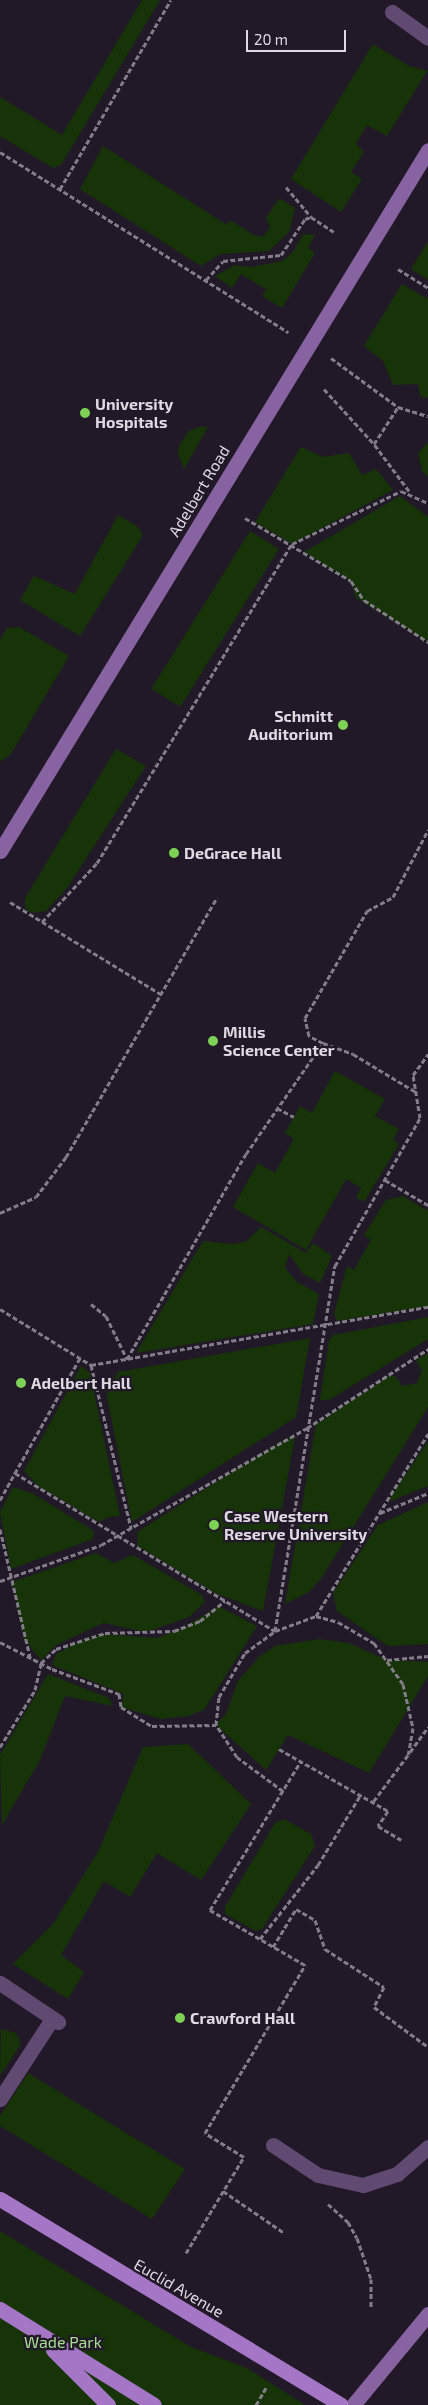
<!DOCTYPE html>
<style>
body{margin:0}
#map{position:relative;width:428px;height:2405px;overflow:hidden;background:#221928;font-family:"Exo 2",sans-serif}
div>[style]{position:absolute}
.green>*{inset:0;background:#163407;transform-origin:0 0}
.path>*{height:3px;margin-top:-1.5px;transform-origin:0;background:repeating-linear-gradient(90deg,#837c89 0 5px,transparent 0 7.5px)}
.lane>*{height:15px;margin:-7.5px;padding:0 7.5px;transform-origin:7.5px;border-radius:7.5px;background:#614a71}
.secondary>*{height:15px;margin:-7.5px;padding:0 7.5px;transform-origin:7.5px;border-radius:7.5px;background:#8863a1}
.primary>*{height:15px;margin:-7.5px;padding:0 7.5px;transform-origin:7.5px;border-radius:7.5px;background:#a576c6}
.dots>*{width:14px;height:14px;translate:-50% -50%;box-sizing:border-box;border:2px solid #221928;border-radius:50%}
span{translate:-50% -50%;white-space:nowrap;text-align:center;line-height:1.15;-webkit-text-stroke:4.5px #221928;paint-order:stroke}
.poi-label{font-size:16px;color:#dfd9e4;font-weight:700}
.left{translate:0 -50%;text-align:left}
.right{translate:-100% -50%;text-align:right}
.street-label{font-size:16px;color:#dfd9e4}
.park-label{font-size:16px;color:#a6de90}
.scale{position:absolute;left:246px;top:30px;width:100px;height:22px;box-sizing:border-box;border:2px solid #dfd9e4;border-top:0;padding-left:6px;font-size:15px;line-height:18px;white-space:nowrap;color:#dfd9e4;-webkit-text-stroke:4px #221928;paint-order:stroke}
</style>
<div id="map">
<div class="green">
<i style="clip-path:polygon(142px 0,160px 0,61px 165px,53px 168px,0 136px,0 97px,62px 135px)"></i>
<i style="clip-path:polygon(373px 44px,409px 66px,427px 71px,387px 136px,367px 125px,356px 144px,364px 152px,351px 172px,362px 179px,341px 212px,291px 179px)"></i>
<i style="clip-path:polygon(103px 146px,227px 225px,230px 220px,254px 235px,263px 237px,270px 227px,266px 218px,279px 198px,295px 208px,289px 232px,269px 251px,220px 254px,201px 266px,80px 189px)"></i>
<i style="clip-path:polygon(303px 234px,315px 235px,308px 248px,315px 253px,282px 308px,262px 296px,267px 290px,241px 274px,232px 288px,215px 276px,235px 265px,251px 267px,282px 261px,293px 252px)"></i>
<i style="clip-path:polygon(428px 241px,428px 280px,411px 269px)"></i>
<i style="clip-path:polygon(402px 284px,428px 299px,428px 398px,420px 396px,418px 384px,393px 385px,383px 361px,364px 346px)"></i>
<i style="clip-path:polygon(200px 427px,208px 427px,184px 469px,178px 454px,180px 444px,189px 431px)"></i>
<i style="clip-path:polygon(428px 442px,428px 477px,422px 471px,418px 453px)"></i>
<i style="clip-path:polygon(301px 447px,323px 457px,349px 453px,362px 475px,376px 469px,393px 490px,292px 544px,255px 522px)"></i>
<i style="clip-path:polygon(400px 496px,428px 517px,428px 642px,356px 598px,351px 581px,304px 552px)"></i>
<i style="clip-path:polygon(118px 515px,137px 526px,143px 535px,80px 636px,20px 600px,34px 576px,75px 594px)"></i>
<i style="left:250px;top:531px;width:34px;height:186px;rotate:32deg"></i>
<i style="clip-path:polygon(19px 627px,69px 656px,11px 754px,0 762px,0 640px,7px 628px)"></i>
<i style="clip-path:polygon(116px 749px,146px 766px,67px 888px,46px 911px,31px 913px,25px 908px,25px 898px)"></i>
<i style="clip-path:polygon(335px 1071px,385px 1099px,375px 1116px,399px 1129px,393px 1140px,399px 1144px,364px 1202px,356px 1198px,361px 1188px,346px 1179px,306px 1250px,233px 1207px,258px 1163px,275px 1173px,294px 1139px,285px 1133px,300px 1106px,312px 1113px)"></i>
<i style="clip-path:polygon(403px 1196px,428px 1211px,428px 1306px,337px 1321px,334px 1314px,347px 1266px,354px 1270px,371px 1240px,364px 1235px,386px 1200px)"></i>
<i style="clip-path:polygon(261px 1227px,306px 1253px,313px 1243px,332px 1256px,320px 1283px,303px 1274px,289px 1254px,285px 1268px,297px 1282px,319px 1294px,313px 1324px,136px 1353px,203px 1241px,234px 1244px,247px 1241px)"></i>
<i style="clip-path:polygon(428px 1317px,428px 1339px,329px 1400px,320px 1400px,329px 1341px,333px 1335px)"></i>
<i style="clip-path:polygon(310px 1338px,296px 1417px,132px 1522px,107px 1397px,108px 1387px,118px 1372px)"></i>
<i style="clip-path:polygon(428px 1353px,428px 1407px,322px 1577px,309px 1592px,285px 1604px,316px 1424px,389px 1376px,395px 1376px,402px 1386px,417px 1383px,422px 1370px,416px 1360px)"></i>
<i style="clip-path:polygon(81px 1366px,90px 1373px,120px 1516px,108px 1517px,99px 1522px,37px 1485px,24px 1471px)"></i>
<i style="clip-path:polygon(295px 1437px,263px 1611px,215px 1593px,138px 1546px,137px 1532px,286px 1438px)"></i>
<i style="clip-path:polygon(428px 1441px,428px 1486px,391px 1501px,390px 1498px)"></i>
<i style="clip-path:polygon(13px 1487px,32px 1493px,94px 1531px,93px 1539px,11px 1569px,0 1512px)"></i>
<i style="clip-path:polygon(428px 1502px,428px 1644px,388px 1646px,337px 1611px,333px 1593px,378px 1525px)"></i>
<i style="clip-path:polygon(96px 1553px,114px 1563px,133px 1555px,202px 1595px,205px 1602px,189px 1617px,146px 1632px,103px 1623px,56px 1645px,41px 1660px,24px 1639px,12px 1582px)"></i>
<i style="clip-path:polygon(218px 1606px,257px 1626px,204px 1710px,188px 1716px,161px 1719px,121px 1707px,124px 1694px,52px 1665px,56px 1654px,79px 1642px,102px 1634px,157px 1638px,183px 1628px)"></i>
<i style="clip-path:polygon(319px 1639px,349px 1643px,387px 1660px,428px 1662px,428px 1676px,369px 1773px,288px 1735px,266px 1770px,216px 1725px,226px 1714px,238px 1681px,260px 1656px,275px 1646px)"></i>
<i style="clip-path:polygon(48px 1674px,109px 1698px,113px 1706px,65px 1696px,40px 1760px,2px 1825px,0 1755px)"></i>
<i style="clip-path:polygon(188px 1744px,251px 1804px,201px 1880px,157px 1853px,130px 1897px,104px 1881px,61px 1955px,84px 1972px,68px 1999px,13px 1964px,53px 1924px,98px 1852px,143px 1747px)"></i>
<i style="clip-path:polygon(284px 1819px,311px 1834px,315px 1846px,262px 1929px,256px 1931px,225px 1914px,225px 1907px,275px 1823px)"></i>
<i style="clip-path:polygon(1px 2029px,16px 2033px,21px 2044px,0 2076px)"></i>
<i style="clip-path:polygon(28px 2073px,185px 2169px,152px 2219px,0 2126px,0 2116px)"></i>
<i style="clip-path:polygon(0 2231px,191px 2347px,247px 2368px,305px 2405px,0 2405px)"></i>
</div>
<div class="path">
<i style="left:0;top:152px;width:340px;rotate:32deg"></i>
<i style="left:286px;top:187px;width:39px;rotate:50deg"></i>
<i style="left:60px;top:189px;width:219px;rotate:-59.6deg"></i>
<i style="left:398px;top:269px;width:36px;rotate:32deg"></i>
<i style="left:206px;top:280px;width:25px;rotate:-48deg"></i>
<i style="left:223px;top:261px;width:58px;rotate:-5.9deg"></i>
<i style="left:281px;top:255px;width:43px;rotate:-56.3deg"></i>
<i style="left:305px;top:219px;width:6px;rotate:-18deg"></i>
<i style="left:311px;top:217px;width:27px;rotate:33deg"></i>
<i style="left:331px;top:358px;width:83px;rotate:36.2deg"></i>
<i style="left:324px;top:389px;width:74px;rotate:47.7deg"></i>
<i style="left:409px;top:491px;width:59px;rotate:-126.7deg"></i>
<i style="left:374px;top:444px;width:44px;rotate:-57deg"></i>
<i style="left:398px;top:407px;width:31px;rotate:17deg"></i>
<i style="left:245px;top:518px;width:123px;rotate:30.7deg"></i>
<i style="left:351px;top:581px;width:23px;rotate:56deg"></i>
<i style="left:364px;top:600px;width:77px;rotate:33.3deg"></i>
<i style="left:10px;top:902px;width:177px;rotate:31.4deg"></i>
<i style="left:42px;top:922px;width:81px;rotate:-47deg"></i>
<i style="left:97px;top:863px;width:374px;rotate:-58.6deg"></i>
<i style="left:292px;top:544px;width:121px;rotate:-25.9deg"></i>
<i style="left:401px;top:491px;width:30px;rotate:24deg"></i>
<i style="left:323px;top:1043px;width:16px;rotate:-153deg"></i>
<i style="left:309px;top:1036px;width:18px;rotate:-103deg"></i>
<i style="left:305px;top:1018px;width:124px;rotate:-59.9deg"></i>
<i style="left:367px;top:911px;width:30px;rotate:-28deg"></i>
<i style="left:393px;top:897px;width:76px;rotate:-62.4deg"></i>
<i style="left:277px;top:1108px;width:19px;rotate:28deg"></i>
<i style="left:385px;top:1180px;width:50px;rotate:30.2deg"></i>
<i style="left:0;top:1213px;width:39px;rotate:-24deg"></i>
<i style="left:36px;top:1197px;width:50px;rotate:-53.1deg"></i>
<i style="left:66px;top:1157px;width:300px;rotate:-59.8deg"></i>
<i style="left:91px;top:1304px;width:19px;rotate:39deg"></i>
<i style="left:106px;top:1316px;width:48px;rotate:64deg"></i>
<i style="left:0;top:1309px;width:107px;rotate:31.6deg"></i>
<i style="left:91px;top:1365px;width:342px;rotate:-9.8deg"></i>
<i style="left:80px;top:1358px;width:132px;rotate:119.5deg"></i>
<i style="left:15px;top:1473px;width:304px;rotate:31.3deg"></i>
<i style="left:275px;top:1631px;width:370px;rotate:-80.7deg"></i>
<i style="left:335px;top:1266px;width:171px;rotate:-60.1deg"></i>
<i style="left:420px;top:1118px;width:44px;rotate:-99.2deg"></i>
<i style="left:413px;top:1075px;width:26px;rotate:-54deg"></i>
<i style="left:127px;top:1359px;width:237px;rotate:-59.9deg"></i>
<i style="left:246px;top:1154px;width:135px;rotate:-55.3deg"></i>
<i style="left:323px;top:1043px;width:32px;rotate:20deg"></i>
<i style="left:353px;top:1054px;width:74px;rotate:31.1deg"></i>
<i style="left:91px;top:1365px;width:168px;rotate:76.2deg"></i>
<i style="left:0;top:1500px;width:31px;rotate:-61deg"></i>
<i style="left:380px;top:1513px;width:52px;rotate:-22.6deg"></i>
<i style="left:0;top:1529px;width:131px;rotate:76.8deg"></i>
<i style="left:0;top:1581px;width:107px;rotate:-19.6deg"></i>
<i style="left:101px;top:1545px;width:237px;rotate:-29.6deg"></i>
<i style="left:307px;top:1428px;width:145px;rotate:-33.1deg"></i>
<i style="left:316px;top:1616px;width:23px;rotate:15deg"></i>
<i style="left:338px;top:1622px;width:42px;rotate:30.3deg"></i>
<i style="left:374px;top:1643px;width:50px;rotate:54.7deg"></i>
<i style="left:403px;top:1684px;width:45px;rotate:77.2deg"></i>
<i style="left:413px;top:1728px;width:27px;rotate:100deg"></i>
<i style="left:408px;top:1755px;width:59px;rotate:126.7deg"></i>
<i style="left:0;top:1642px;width:59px;rotate:27.4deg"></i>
<i style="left:52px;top:1669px;width:72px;rotate:20.5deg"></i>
<i style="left:119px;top:1694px;width:13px;rotate:81deg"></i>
<i style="left:121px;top:1707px;width:36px;rotate:32deg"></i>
<i style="left:152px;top:1726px;width:64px;rotate:-0.9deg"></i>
<i style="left:387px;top:1660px;width:41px;rotate:-5.6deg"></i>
<i style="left:0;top:1747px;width:67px;rotate:-58.4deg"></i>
<i style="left:35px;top:1690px;width:28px;rotate:-77deg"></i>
<i style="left:41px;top:1663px;width:21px;rotate:-43deg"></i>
<i style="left:56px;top:1649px;width:52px;rotate:-18.1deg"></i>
<i style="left:105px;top:1633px;width:69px;rotate:-1.7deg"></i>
<i style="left:174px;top:1631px;width:28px;rotate:-21deg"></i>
<i style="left:200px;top:1621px;width:32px;rotate:-39deg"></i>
<i style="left:279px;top:1749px;width:125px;rotate:29.6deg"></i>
<i style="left:388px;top:1811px;width:18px;rotate:124deg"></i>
<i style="left:378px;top:1826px;width:27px;rotate:31deg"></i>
<i style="left:410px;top:1752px;width:31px;rotate:-54deg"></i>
<i style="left:283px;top:1791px;width:57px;rotate:-143.5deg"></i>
<i style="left:237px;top:1757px;width:38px;rotate:-123deg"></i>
<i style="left:216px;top:1725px;width:28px;rotate:-84deg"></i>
<i style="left:219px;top:1697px;width:51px;rotate:-59.4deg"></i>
<i style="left:245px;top:1653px;width:37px;rotate:-36deg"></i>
<i style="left:275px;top:1631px;width:44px;rotate:-20.1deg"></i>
<i style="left:316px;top:1616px;width:214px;rotate:-58.4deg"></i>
<i style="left:260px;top:1939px;width:94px;rotate:-51.9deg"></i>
<i style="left:318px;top:1865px;width:81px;rotate:-58.7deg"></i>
<i style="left:273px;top:1947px;width:44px;rotate:-58.8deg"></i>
<i style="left:296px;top:1909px;width:22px;rotate:30deg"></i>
<i style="left:315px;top:1920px;width:31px;rotate:71deg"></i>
<i style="left:325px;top:1949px;width:70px;rotate:32.8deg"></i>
<i style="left:384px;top:1987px;width:22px;rotate:117deg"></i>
<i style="left:374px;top:2007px;width:67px;rotate:36.5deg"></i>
<i style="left:223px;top:2191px;width:73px;rotate:34.3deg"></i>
<i style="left:328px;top:2204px;width:27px;rotate:42deg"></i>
<i style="left:348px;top:2222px;width:18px;rotate:61deg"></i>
<i style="left:357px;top:2238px;width:43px;rotate:71.1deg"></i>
<i style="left:371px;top:2279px;width:29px;rotate:90deg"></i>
<i style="left:186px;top:2253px;width:112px;rotate:-58.9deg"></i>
<i style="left:244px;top:2157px;width:46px;rotate:-148.4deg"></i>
<i style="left:205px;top:2133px;width:196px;rotate:-59.2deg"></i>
<i style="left:305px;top:1965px;width:110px;rotate:-149.9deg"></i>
<i style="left:210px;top:1910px;width:175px;rotate:-58.6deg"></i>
<i style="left:256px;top:2405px;width:20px;rotate:-60deg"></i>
</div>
<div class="lane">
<i style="left:392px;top:12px;width:44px;rotate:35.8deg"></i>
<i style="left:0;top:1983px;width:70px;rotate:33.9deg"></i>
<i style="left:0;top:2099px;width:95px;rotate:-57deg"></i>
<i style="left:273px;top:2145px;width:54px;rotate:33.7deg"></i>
<i style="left:318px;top:2175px;width:46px;rotate:12.5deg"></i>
<i style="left:363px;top:2185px;width:36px;rotate:-18deg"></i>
<i style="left:397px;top:2174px;width:41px;rotate:-41.1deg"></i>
</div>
<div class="secondary">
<i style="left:0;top:851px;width:821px;rotate:-58.59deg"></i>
<i style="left:353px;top:2405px;width:118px;rotate:-50.5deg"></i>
</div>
<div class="primary">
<i style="left:0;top:2199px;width:398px;rotate:31.1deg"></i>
<i style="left:0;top:2309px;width:181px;rotate:31.9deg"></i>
<i style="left:53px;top:2350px;width:78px;rotate:45deg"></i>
</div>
<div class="dots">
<i style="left:85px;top:413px;background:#7dd154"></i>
<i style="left:343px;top:725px;background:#7dd154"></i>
<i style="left:174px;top:853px;background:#7dd154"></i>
<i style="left:213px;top:1041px;background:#7dd154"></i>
<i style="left:21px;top:1383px;background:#7dd154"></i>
<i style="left:214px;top:1525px;background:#7dd154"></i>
<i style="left:180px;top:2018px;background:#7dd154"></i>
</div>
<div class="poi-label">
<span class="left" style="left:95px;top:413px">University<br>Hospitals</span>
<span class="right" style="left:333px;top:725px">Schmitt<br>Auditorium</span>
<span class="left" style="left:184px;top:853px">DeGrace Hall</span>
<span class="left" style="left:223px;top:1041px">Millis<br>Science Center</span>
<span class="left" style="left:31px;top:1383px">Adelbert Hall</span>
<span class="left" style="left:224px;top:1525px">Case Western<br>Reserve University</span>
<span class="left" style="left:190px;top:2018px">Crawford Hall</span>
</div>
<div class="street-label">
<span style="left:199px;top:491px;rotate:-59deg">Adelbert Road</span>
<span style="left:179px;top:2288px;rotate:30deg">Euclid Avenue</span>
</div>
<div class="park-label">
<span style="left:63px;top:2342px">Wade Park</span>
</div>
<div class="scale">20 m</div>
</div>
